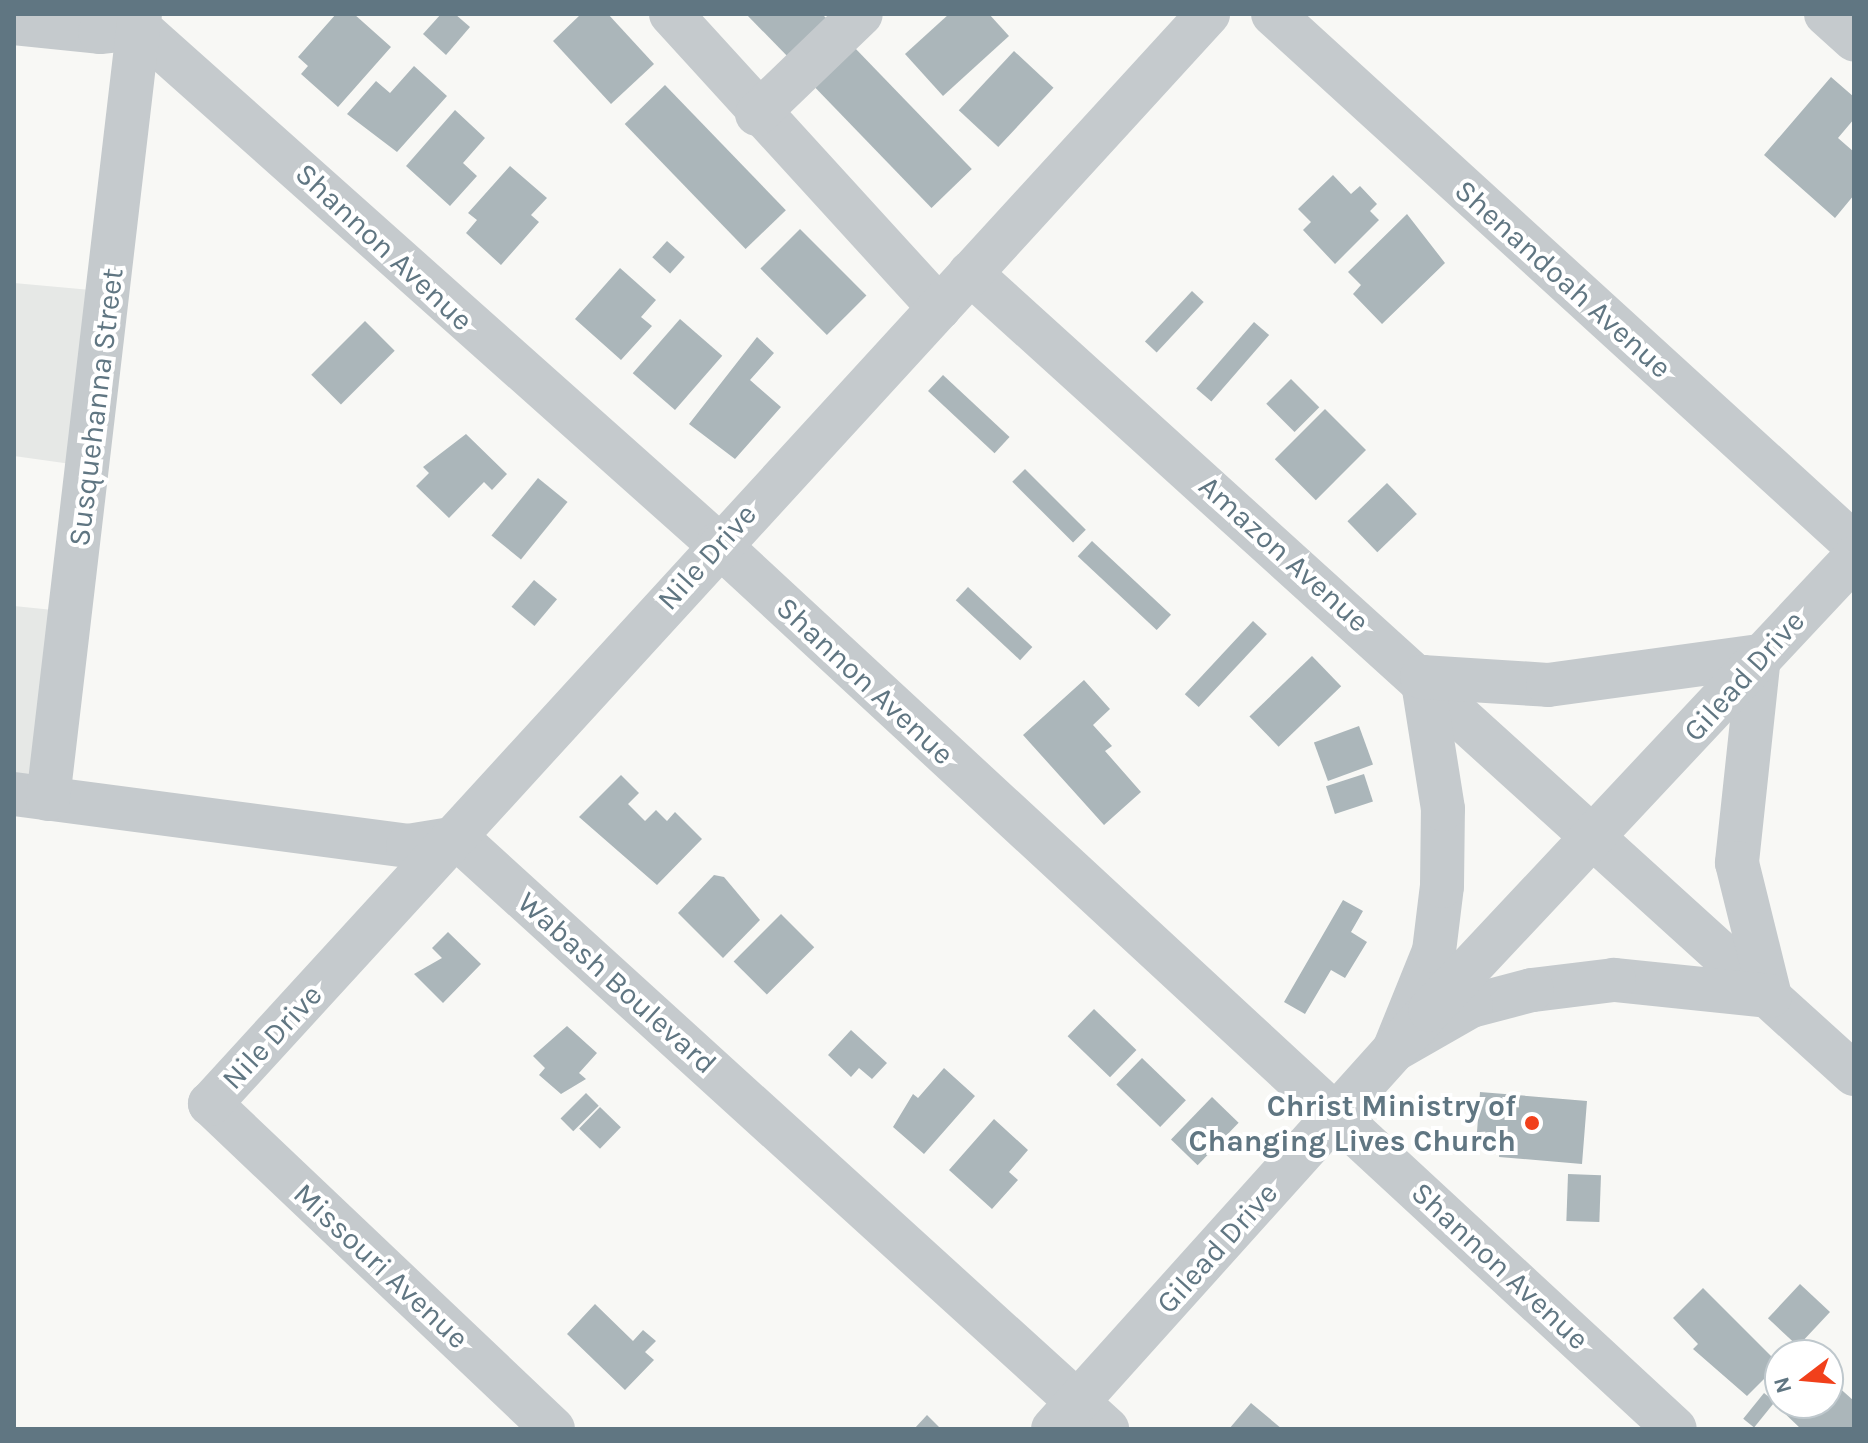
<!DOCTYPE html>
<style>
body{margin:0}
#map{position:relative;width:1868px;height:1443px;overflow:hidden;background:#f8f8f5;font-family:Karla,sans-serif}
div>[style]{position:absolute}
.built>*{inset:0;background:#e6e8e6}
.building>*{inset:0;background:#abb6ba;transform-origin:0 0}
.minor>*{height:44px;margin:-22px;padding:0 22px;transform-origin:22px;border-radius:22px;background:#c5cacd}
.dots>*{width:22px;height:22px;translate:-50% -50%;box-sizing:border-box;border:4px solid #fff;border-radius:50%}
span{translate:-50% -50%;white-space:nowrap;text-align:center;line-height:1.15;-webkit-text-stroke:8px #fff;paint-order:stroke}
.street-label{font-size:30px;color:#607682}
.poi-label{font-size:30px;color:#607682;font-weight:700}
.right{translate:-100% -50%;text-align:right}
.frame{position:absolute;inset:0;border:16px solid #607682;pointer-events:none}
.north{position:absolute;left:1764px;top:1339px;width:80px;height:80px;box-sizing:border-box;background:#fff;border:2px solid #bfc8cd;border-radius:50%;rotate:254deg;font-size:22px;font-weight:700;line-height:32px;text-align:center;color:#607682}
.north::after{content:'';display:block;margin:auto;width:28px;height:36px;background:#f1401b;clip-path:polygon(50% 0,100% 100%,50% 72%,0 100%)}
</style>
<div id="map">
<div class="built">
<i style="clip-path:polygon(14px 283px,91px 290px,71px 464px,14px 456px)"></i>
<i style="clip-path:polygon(14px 606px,53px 610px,28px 784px,14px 782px)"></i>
</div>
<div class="building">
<i style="clip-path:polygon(336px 14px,354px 14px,391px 47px,338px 107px,301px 74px,308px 66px,298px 57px)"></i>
<i style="clip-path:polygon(441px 14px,455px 14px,470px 27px,446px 55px,423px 34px)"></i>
<i style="clip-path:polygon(581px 14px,608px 14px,654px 64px,611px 104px,553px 41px)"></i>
<i style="clip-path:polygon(746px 14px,822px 14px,831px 23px,792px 61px)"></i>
<i style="clip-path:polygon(949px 14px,989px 14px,1009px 36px,943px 96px,905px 54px)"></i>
<i style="left:853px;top:46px;width:171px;height:56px;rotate:46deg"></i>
<i style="left:1014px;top:51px;width:54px;height:81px;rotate:43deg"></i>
<i style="clip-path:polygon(414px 66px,447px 96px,397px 152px,347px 114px,376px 81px,390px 93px)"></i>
<i style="clip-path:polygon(1831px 77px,1854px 97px,1854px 119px,1838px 138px,1854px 152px,1854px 195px,1835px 218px,1764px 155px)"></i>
<i style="left:665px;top:85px;width:174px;height:56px;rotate:46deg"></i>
<i style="clip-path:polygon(455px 110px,485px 138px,463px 163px,477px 176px,450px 206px,406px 166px)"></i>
<i style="clip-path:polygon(510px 166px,547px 198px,531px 215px,539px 222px,501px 265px,466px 233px,477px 220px,468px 213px)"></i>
<i style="clip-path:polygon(1333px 175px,1351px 194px,1360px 186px,1377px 204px,1370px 211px,1379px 220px,1335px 264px,1303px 230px,1311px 222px,1298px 209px)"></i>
<i style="clip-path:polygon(1407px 214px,1445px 263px,1382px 324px,1353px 294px,1361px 285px,1348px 272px)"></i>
<i style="left:800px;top:229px;width:94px;height:56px;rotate:45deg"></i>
<i style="left:667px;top:241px;width:24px;height:22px;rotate:42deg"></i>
<i style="clip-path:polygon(620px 268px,656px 300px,641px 317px,652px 326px,621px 360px,575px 319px)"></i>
<i style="left:1192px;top:291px;width:16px;height:69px;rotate:43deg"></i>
<i style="left:680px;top:319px;width:56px;height:72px;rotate:41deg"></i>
<i style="left:365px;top:321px;width:42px;height:76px;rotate:45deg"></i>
<i style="left:1254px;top:322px;width:20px;height:88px;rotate:41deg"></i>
<i style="clip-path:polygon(757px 337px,774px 353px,750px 380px,781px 407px,735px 459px,689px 424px)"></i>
<i style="left:943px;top:375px;width:91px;height:22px;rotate:43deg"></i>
<i style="left:1291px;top:379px;width:40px;height:35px;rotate:45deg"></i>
<i style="left:1325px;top:409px;width:58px;height:71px;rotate:45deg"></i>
<i style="clip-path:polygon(466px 434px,507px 474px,492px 490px,484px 482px,449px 518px,416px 486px,429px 473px,423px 467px)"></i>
<i style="left:1025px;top:469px;width:86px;height:18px;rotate:45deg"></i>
<i style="left:538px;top:478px;width:38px;height:74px;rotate:39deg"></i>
<i style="left:1387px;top:483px;width:43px;height:55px;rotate:46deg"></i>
<i style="left:1092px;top:541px;width:108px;height:21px;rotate:43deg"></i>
<i style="left:534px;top:580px;width:30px;height:35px;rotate:40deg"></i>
<i style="left:968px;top:587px;width:88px;height:18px;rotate:43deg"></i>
<i style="left:1253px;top:621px;width:19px;height:100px;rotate:43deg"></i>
<i style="left:1312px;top:656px;width:42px;height:87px;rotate:46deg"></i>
<i style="clip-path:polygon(1084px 680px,1110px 709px,1093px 725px,1112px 746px,1105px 751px,1141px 792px,1104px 825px,1023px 735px)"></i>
<i style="left:1359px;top:726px;width:41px;height:48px;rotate:70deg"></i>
<i style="left:1364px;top:774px;width:29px;height:40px;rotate:72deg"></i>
<i style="clip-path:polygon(621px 775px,639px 793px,628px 804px,645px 821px,656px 810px,667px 821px,675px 812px,702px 839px,657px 885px,579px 817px)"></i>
<i style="clip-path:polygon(714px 875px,724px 877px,760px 920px,723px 958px,678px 913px)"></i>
<i style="clip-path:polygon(1343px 900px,1363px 911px,1351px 932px,1367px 942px,1345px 978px,1331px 970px,1305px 1014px,1284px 1002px)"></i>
<i style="left:781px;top:914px;width:47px;height:67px;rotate:45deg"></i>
<i style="clip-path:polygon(448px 932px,481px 964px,443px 1003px,414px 974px,442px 958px,432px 948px)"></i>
<i style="left:1094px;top:1009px;width:59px;height:38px;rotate:44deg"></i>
<i style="clip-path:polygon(567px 1026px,597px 1053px,579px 1073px,586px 1079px,561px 1094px,539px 1075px,545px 1068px,533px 1056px)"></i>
<i style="clip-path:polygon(851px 1030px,887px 1063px,872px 1079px,859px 1068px,851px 1077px,828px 1055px)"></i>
<i style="left:1142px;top:1058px;width:61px;height:37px;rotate:44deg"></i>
<i style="clip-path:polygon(944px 1068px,975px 1096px,924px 1154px,893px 1127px,913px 1094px,918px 1098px)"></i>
<i style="clip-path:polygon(1480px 1092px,1587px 1101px,1582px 1164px,1499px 1157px,1500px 1147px,1476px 1145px)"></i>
<i style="left:586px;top:1093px;width:18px;height:36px;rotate:45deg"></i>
<i style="left:1212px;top:1097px;width:37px;height:59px;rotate:44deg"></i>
<i style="left:600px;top:1107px;width:29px;height:30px;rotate:44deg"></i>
<i style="clip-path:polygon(994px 1119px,1028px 1150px,1009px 1172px,1018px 1180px,992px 1209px,949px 1170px)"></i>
<i style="left:1568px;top:1174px;width:33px;height:47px;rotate:2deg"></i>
<i style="left:1800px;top:1284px;width:41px;height:47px;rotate:43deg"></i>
<i style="clip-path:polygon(1703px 1288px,1779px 1364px,1747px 1396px,1693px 1349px,1698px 1344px,1673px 1318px)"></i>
<i style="clip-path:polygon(595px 1304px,633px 1341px,643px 1330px,656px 1341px,645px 1352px,654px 1360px,625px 1390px,567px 1334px)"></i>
<i style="clip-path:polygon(1835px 1384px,1854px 1401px,1854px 1429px,1801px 1429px,1776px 1405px,1828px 1403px)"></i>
<i style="left:1764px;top:1393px;width:14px;height:33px;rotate:39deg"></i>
<i style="clip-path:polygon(1251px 1403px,1282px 1429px,1229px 1429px)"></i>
<i style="clip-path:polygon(927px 1415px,941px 1429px,914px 1429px)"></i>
</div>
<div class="minor">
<i style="left:671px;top:14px;width:398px;rotate:47.6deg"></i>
<i style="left:1273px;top:14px;width:786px;rotate:42.37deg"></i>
<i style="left:1826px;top:14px;width:38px;rotate:42deg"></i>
<i style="left:14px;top:23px;width:86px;rotate:6deg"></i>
<i style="left:100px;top:32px;width:39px;rotate:-6deg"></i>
<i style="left:139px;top:28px;width:776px;rotate:41.71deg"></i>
<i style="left:718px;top:544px;width:1303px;rotate:42.76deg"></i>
<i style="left:757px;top:114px;width:144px;rotate:-43.9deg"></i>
<i style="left:970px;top:273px;width:1193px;rotate:42.18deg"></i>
<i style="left:1759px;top:656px;width:208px;rotate:96.1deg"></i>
<i style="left:1737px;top:863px;width:137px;rotate:76.1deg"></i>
<i style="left:1770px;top:996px;width:157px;rotate:-174.1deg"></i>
<i style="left:1614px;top:980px;width:83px;rotate:173deg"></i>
<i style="left:1532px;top:990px;width:63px;rotate:165.3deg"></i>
<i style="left:1471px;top:1006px;width:89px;rotate:150.3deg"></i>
<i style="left:1394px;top:1050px;width:107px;rotate:-68deg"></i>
<i style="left:1434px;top:951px;width:65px;rotate:-83deg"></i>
<i style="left:1442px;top:886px;width:77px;rotate:-89.3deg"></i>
<i style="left:1443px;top:809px;width:134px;rotate:-99deg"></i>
<i style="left:1422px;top:677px;width:126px;rotate:3.6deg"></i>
<i style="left:1548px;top:685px;width:213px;rotate:-7.8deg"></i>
<i style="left:14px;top:794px;width:397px;rotate:7.5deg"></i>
<i style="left:408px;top:846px;width:50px;rotate:-9.3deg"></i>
<i style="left:457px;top:838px;width:879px;rotate:42.28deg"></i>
<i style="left:48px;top:799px;width:790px;rotate:-83.32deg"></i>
<i style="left:553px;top:1429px;width:473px;rotate:-136.5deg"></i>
<i style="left:210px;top:1104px;width:1478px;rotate:-47.52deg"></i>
<i style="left:1053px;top:1429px;width:564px;rotate:-48.02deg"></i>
<i style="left:1430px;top:1010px;width:620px;rotate:-46.83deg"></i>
</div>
<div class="dots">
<i style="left:1532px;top:1123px;background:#f1401b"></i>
</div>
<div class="street-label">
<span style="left:384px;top:247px;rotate:43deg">Shannon Avenue</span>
<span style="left:1563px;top:279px;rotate:42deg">Shenandoah Avenue</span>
<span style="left:96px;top:407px;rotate:-83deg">Susquehanna Street</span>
<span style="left:1284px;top:554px;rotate:42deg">Amazon Avenue</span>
<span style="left:707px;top:557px;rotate:-48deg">Nile Drive</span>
<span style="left:1744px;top:676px;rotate:-48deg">Gilead Drive</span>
<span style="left:865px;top:681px;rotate:43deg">Shannon Avenue</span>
<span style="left:617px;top:983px;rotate:42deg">Wabash Boulevard</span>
<span style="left:272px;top:1037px;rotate:-47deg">Nile Drive</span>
<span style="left:1217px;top:1248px;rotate:-48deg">Gilead Drive</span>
<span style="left:381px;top:1266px;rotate:43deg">Missouri Avenue</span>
<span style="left:1500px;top:1266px;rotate:43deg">Shannon Avenue</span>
</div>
<div class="poi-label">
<span class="right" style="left:1516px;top:1123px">Christ Ministry of<br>Changing Lives Church</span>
</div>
<div class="frame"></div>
<div class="north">N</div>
</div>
